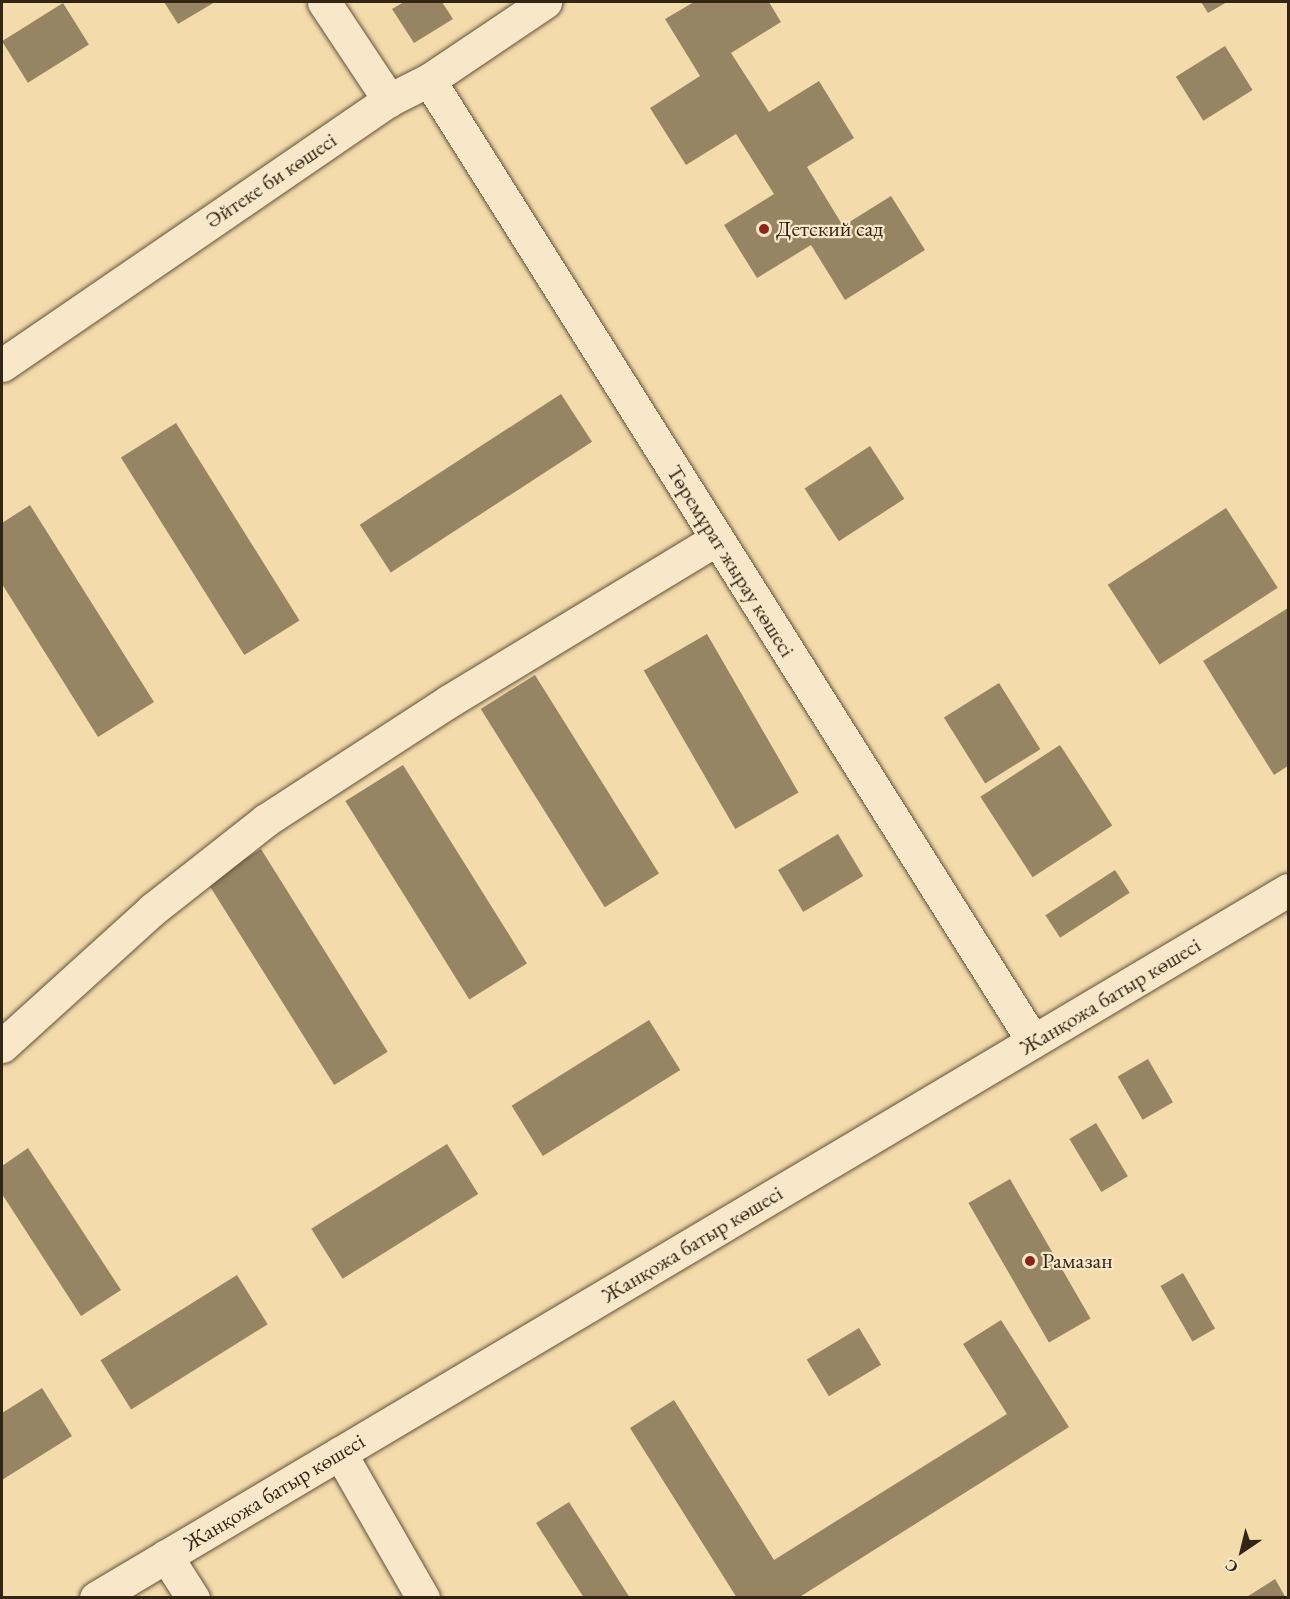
<!DOCTYPE html>
<meta charset="utf-8">
<style>
body{margin:0}
#map{position:relative;width:1290px;height:1599px;overflow:hidden;background:#f4dbac;font-family:"EB Garamond",serif}
div>[style]{position:absolute}
.building>*{inset:0;background:#978463;transform-origin:0 0}
.roads{filter:drop-shadow(0 0 2px #635239) drop-shadow(0 0 2px #635239)}
.minor>*{height:33px;margin:-16.5px;padding:0 16.5px;transform-origin:16.5px;border-radius:16.5px;background:#f8e8c9}
.dots>*{width:16px;height:16px;translate:-50% -50%;box-sizing:border-box;border:3px solid #f8e8c9;border-radius:50%}
span{translate:-50% -50%;white-space:nowrap;text-align:center;line-height:1.15;-webkit-text-stroke:4.5px #f8e8c9;paint-order:stroke}
.street-label{font-size:22px;color:#332513}
.poi-label{font-size:22px;color:#332513}
.left{translate:0 -50%;text-align:left}
.frame{position:absolute;inset:0;border:3px solid #332513;pointer-events:none}
.north{position:absolute;left:1212px;top:1521px;width:60px;height:60px;-webkit-text-stroke:4px #f8e8c9;paint-order:stroke;rotate:215deg;font-size:16px;font-weight:700;line-height:24px;text-align:center;color:#332513}
.north::after{content:'';display:block;margin:auto;width:21px;height:27px;background:#332513;clip-path:polygon(50% 0,100% 100%,50% 72%,0 100%)}
</style>
<div id="map">
<div class="building">
<i style="clip-path:polygon(164px 2px,215px 2px,178px 24px)"></i>
<i style="clip-path:polygon(404px 2px,442px 2px,453px 19px,414px 43px,392px 9px)"></i>
<i style="clip-path:polygon(694px 2px,769px 2px,781px 22px,731px 53px,769px 112px,819px 81px,854px 138px,807px 167px,843px 226px,891px 196px,925px 250px,845px 300px,811px 245px,757px 278px,724px 225px,774px 194px,736px 134px,686px 165px,650px 108px,700px 76px,665px 19px)"></i>
<i style="clip-path:polygon(1201px 2px,1227px 2px,1208px 13px)"></i>
<i style="left:63px;top:3px;width:49px;height:72px;rotate:58deg"></i>
<i style="left:1225px;top:46px;width:52px;height:58px;rotate:58deg"></i>
<i style="left:561px;top:394px;width:57px;height:240px;rotate:57deg"></i>
<i style="left:176px;top:423px;width:233px;height:65px;rotate:58deg"></i>
<i style="left:870px;top:446px;width:63px;height:78px;rotate:57deg"></i>
<i style="clip-path:polygon(30px 505px,154px 702px,98px 737px,2px 584px,2px 523px)"></i>
<i style="left:1226px;top:508px;width:95px;height:141px;rotate:57deg"></i>
<i style="clip-path:polygon(1288px 608px,1288px 766px,1274px 775px,1203px 661px)"></i>
<i style="left:707px;top:634px;width:183px;height:73px;rotate:60deg"></i>
<i style="left:535px;top:675px;width:234px;height:64px;rotate:58deg"></i>
<i style="left:999px;top:683px;width:78px;height:65px;rotate:58deg"></i>
<i style="left:1060px;top:745px;width:96px;height:95px;rotate:57deg"></i>
<i style="left:403px;top:765px;width:234px;height:68px;rotate:58deg"></i>
<i style="left:838px;top:834px;width:49px;height:70px;rotate:59deg"></i>
<i style="left:261px;top:849px;width:239px;height:63px;rotate:58deg"></i>
<i style="left:1115px;top:870px;width:27px;height:83px;rotate:57deg"></i>
<i style="left:649px;top:1020px;width:59px;height:162px;rotate:58deg"></i>
<i style="left:1148px;top:1059px;width:50px;height:35px;rotate:60deg"></i>
<i style="left:1096px;top:1123px;width:62px;height:31px;rotate:59deg"></i>
<i style="left:447px;top:1144px;width:59px;height:160px;rotate:58deg"></i>
<i style="clip-path:polygon(28px 1148px,121px 1290px,81px 1316px,2px 1194px,2px 1166px)"></i>
<i style="left:1010px;top:1179px;width:161px;height:48px;rotate:60deg"></i>
<i style="left:1183px;top:1273px;width:64px;height:26px;rotate:60deg"></i>
<i style="left:237px;top:1275px;width:58px;height:161px;rotate:58deg"></i>
<i style="clip-path:polygon(1001px 1320px,1069px 1427px,798px 1598px,737px 1598px,630px 1428px,674px 1400px,774px 1560px,1007px 1414px,963px 1344px)"></i>
<i style="left:859px;top:1328px;width:43px;height:61px;rotate:59deg"></i>
<i style="clip-path:polygon(42px 1388px,72px 1436px,2px 1480px,2px 1413px)"></i>
<i style="clip-path:polygon(569px 1502px,630px 1598px,584px 1598px,536px 1523px)"></i>
<i style="clip-path:polygon(1275px 1579px,1286px 1598px,1245px 1598px)"></i>
</div>
<div class="roads">
<div class="minor">
<i style="left:324px;top:2px;width:118px;rotate:56.4deg"></i>
<i style="left:429px;top:80px;width:1135px;rotate:57.85deg"></i>
<i style="left:2px;top:365px;width:469px;rotate:-34.4deg"></i>
<i style="left:389px;top:100px;width:45px;rotate:-26.6deg"></i>
<i style="left:429px;top:80px;width:140px;rotate:-33.9deg"></i>
<i style="left:2px;top:1046px;width:204px;rotate:-42.2deg"></i>
<i style="left:153px;top:909px;width:144px;rotate:-38.2deg"></i>
<i style="left:266px;top:820px;width:218px;rotate:-33deg"></i>
<i style="left:449px;top:701px;width:313px;rotate:-31.2deg"></i>
<i style="left:340px;top:1453px;width:167px;rotate:60.2deg"></i>
<i style="left:166px;top:1556px;width:50px;rotate:57.3deg"></i>
<i style="left:96px;top:1598px;width:1386px;rotate:-30.71deg"></i>
</div>
</div>
<div class="dots">
<i style="left:764px;top:229px;background:#8f2418"></i>
<i style="left:1030px;top:1261px;background:#8f2418"></i>
</div>
<div class="street-label">
<span style="left:271px;top:180px;rotate:-34deg">Әйтеке би көшесі</span>
<span style="left:731px;top:561px;rotate:58deg">Төремұрат жырау көшесі</span>
<span style="left:1110px;top:996px;rotate:-31deg">Жанқожа батыр көшесі</span>
<span style="left:692px;top:1244px;rotate:-31deg">Жанқожа батыр көшесі</span>
<span style="left:274px;top:1492px;rotate:-31deg">Жанқожа батыр көшесі</span>
</div>
<div class="poi-label">
<span class="left" style="left:776px;top:229px">Детский сад</span>
<span class="left" style="left:1042px;top:1261px">Рамазан</span>
</div>
<div class="frame"></div>
<div class="north">С</div>
</div>
